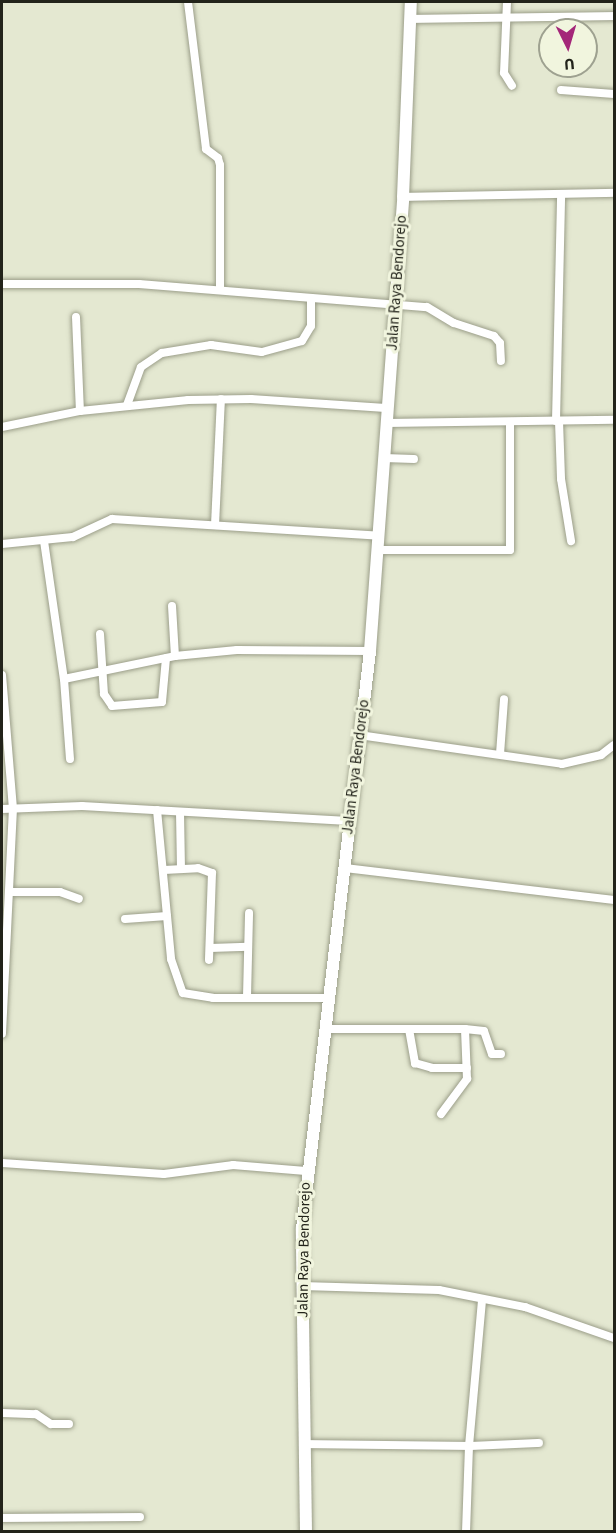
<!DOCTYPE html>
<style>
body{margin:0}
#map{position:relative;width:616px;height:1533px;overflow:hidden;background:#e4e8d1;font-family:"Source Sans 3",sans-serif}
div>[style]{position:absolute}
.roads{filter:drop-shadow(0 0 2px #9b9e89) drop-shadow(0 0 2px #9b9e89)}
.street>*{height:8px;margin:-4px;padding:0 4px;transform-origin:4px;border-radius:4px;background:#fff}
.secondary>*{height:12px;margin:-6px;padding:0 6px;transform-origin:6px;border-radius:6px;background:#fff}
span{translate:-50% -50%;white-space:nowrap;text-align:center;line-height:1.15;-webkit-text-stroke:6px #f1f5de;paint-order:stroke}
.street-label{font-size:15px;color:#22231a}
.frame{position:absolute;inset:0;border:3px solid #22231a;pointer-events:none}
.north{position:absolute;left:538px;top:18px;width:60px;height:60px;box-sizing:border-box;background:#f1f5de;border:2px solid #9ea190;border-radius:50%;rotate:175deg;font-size:16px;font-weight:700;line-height:24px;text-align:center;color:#22231a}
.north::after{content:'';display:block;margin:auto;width:21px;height:27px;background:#a42679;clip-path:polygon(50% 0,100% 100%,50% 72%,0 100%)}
</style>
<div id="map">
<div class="roads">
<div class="street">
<i style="left:188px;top:2px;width:148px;rotate:83deg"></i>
<i style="left:206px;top:149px;width:15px;rotate:37deg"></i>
<i style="left:218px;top:158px;width:7px;rotate:74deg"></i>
<i style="left:220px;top:165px;width:124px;rotate:90deg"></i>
<i style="left:507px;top:2px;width:71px;rotate:92.4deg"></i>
<i style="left:504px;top:73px;width:15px;rotate:58deg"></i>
<i style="left:411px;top:19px;width:203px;rotate:-0.8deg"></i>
<i style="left:561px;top:90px;width:53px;rotate:4.3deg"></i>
<i style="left:403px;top:197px;width:211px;rotate:-1.1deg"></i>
<i style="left:2px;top:284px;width:137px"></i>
<i style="left:139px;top:284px;width:289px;rotate:4.6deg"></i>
<i style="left:427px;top:307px;width:31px;rotate:31deg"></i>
<i style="left:454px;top:323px;width:42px;rotate:18deg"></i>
<i style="left:494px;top:336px;width:9px;rotate:49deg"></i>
<i style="left:500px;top:343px;width:18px;rotate:87deg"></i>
<i style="left:76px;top:317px;width:94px;rotate:87.6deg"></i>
<i style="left:127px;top:405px;width:40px;rotate:-69.8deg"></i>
<i style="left:141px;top:367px;width:25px;rotate:-34deg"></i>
<i style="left:162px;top:353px;width:50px;rotate:-9.3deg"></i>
<i style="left:211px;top:345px;width:51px;rotate:7.8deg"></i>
<i style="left:262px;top:352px;width:41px;rotate:-15.4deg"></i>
<i style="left:302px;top:341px;width:17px;rotate:-59deg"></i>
<i style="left:311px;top:326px;width:28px;rotate:-90deg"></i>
<i style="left:556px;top:421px;width:227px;rotate:-88.7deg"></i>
<i style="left:559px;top:421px;width:58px;rotate:88deg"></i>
<i style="left:561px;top:479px;width:63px;rotate:80.8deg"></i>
<i style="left:386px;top:423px;width:228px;rotate:-0.8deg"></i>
<i style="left:2px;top:427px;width:80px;rotate:-11.6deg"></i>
<i style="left:80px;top:411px;width:109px;rotate:-5.8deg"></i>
<i style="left:188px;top:400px;width:63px;rotate:-0.9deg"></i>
<i style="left:251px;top:399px;width:135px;rotate:3.8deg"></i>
<i style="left:384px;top:458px;width:30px;rotate:2deg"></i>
<i style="left:215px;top:525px;width:126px;rotate:-87.3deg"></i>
<i style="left:44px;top:541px;width:139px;rotate:81.8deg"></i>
<i style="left:2px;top:544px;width:71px;rotate:-5.6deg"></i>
<i style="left:73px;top:537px;width:43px;rotate:-24.8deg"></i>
<i style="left:112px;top:519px;width:268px;rotate:3.6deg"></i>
<i style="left:378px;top:550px;width:132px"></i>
<i style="left:510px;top:550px;width:128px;rotate:-90deg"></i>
<i style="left:172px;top:606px;width:50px;rotate:86.6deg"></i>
<i style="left:100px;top:634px;width:60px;rotate:86.2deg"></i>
<i style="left:104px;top:694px;width:14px;rotate:56deg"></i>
<i style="left:112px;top:706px;width:50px;rotate:-4.6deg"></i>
<i style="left:162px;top:702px;width:44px;rotate:-84.8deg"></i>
<i style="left:2px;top:675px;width:133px;rotate:85.3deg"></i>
<i style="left:13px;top:808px;width:226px;rotate:92.8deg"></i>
<i style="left:359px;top:735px;width:205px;rotate:8.1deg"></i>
<i style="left:562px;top:764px;width:40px;rotate:-13deg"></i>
<i style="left:601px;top:755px;width:16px;rotate:-38deg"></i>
<i style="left:500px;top:754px;width:55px;rotate:-85.8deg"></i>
<i style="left:70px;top:759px;width:80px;rotate:-94.3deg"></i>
<i style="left:64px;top:679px;width:113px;rotate:-11.7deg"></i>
<i style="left:175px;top:656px;width:62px;rotate:-5.5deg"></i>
<i style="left:237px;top:650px;width:133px;rotate:0.4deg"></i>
<i style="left:2px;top:809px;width:80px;rotate:-2.1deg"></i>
<i style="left:82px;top:806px;width:267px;rotate:3.2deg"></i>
<i style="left:157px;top:810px;width:150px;rotate:84.6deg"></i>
<i style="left:171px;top:959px;width:36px;rotate:71deg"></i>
<i style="left:183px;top:993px;width:30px;rotate:9deg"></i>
<i style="left:213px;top:998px;width:116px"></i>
<i style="left:180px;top:812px;width:57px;rotate:89deg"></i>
<i style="left:345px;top:868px;width:271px;rotate:6.8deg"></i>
<i style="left:164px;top:870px;width:34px;rotate:-3deg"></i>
<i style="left:198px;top:868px;width:15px;rotate:20deg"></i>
<i style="left:212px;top:873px;width:87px;rotate:92deg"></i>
<i style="left:9px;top:892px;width:51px"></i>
<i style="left:60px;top:892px;width:20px;rotate:20deg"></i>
<i style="left:125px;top:919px;width:42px;rotate:-4.1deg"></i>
<i style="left:210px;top:948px;width:38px;rotate:-2deg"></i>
<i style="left:247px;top:997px;width:84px;rotate:-88.6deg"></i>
<i style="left:325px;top:1029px;width:140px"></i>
<i style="left:465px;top:1029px;width:19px;rotate:6deg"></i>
<i style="left:484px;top:1031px;width:24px;rotate:71deg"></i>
<i style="left:492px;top:1054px;width:9px"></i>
<i style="left:409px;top:1029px;width:35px;rotate:80deg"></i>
<i style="left:415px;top:1063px;width:18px;rotate:16deg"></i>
<i style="left:432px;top:1068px;width:35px"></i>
<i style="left:441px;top:1114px;width:44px;rotate:-53.4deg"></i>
<i style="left:467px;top:1079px;width:50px;rotate:-92.3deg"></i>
<i style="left:2px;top:1163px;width:162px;rotate:3.9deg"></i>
<i style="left:164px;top:1174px;width:70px;rotate:-7.4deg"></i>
<i style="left:233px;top:1165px;width:73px;rotate:4.7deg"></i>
<i style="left:302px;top:1286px;width:137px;rotate:1.7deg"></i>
<i style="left:439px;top:1290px;width:88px;rotate:11.2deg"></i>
<i style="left:525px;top:1307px;width:94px;rotate:19.2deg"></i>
<i style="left:2px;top:1413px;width:34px;rotate:2deg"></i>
<i style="left:36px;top:1414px;width:18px;rotate:34deg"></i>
<i style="left:51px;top:1424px;width:18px"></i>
<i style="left:303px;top:1444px;width:166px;rotate:0.7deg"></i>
<i style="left:469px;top:1446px;width:147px;rotate:-84.9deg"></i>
<i style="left:2px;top:1518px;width:138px;rotate:-0.4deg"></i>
<i style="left:466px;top:1532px;width:86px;rotate:-88deg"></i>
<i style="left:469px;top:1446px;width:70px;rotate:-2.5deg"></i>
</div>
<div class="secondary">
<i style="left:306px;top:1532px;width:303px;rotate:-90.8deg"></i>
<i style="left:302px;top:1229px;width:582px;rotate:-83.29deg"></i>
<i style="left:370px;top:651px;width:455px;rotate:-85.8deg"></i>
<i style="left:403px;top:197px;width:195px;rotate:-87.7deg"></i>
</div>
</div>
<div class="street-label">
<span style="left:397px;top:283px;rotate:-86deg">Jalan Raya Bendorejo</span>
<span style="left:356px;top:767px;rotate:-83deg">Jalan Raya Bendorejo</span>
<span style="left:304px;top:1250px;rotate:-89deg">Jalan Raya Bendorejo</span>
</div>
<div class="frame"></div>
<div class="north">U</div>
</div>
